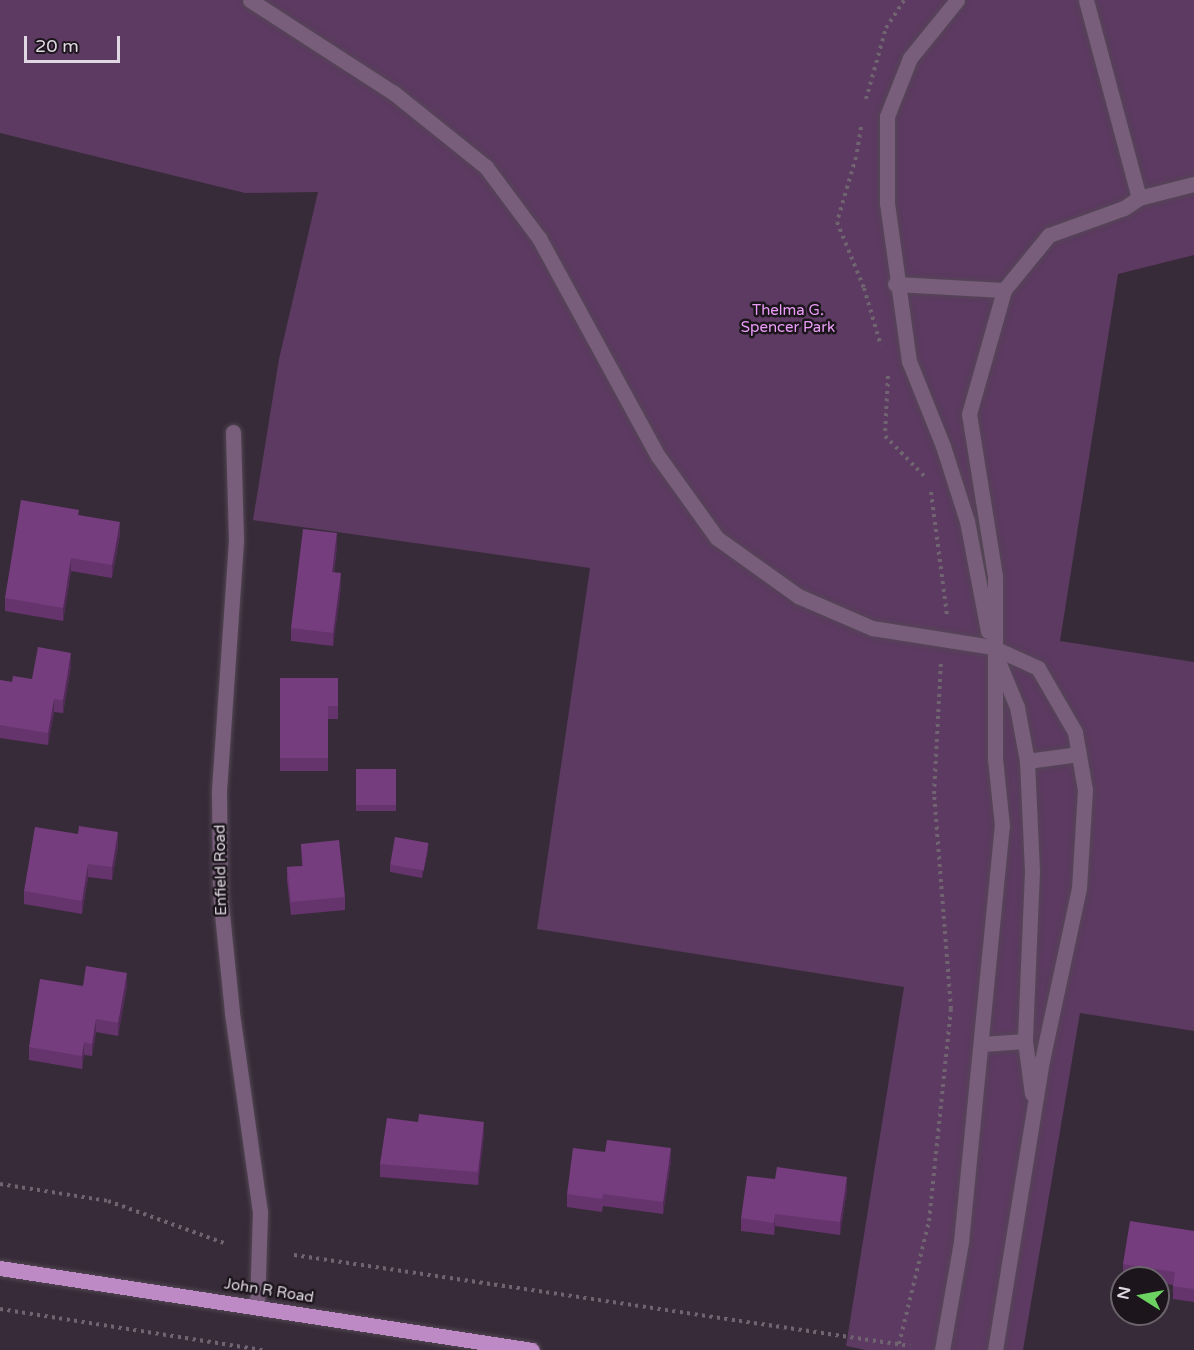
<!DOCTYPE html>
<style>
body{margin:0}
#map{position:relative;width:1194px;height:1350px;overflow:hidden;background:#382b39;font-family:"Varela Round",sans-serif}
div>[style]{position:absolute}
.green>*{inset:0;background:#5c3a61}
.path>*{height:4px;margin-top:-2px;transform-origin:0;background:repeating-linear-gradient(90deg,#706471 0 3px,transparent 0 7.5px)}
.roads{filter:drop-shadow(0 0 2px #534754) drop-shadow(0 0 2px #534754)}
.minor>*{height:15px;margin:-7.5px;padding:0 7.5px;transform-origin:7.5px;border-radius:7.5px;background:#785e7b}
.major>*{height:15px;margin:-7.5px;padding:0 7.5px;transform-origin:7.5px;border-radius:7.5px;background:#be8ac6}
.wall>*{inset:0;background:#65346c;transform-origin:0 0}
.shaded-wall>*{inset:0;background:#522b58}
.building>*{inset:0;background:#753d7e;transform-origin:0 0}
span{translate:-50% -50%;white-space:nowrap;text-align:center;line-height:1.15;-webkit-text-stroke:5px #1c161c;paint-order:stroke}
.park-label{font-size:15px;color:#ec9df9}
.street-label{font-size:15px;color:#dfd7e1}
.north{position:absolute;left:1110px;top:1266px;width:60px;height:60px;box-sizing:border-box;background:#1c161c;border:2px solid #6a636b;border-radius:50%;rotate:281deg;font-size:16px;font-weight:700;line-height:24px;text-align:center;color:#dfd7e1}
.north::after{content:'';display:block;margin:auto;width:21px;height:27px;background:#6cd362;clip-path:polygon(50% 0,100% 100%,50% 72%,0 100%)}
.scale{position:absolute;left:24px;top:36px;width:96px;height:27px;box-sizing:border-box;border:3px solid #dfd7e1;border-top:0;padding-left:8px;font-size:18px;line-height:21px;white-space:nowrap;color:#dfd7e1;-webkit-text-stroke:4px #1c161c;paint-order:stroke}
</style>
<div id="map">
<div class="green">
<i style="clip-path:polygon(0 0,1194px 0,1194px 255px,1118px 274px,1060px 641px,1194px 662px,1194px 1031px,1080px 1013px,1023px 1350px,866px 1350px,846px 1346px,904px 987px,537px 929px,590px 568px,253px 520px,279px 359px,318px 192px,245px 193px,0 133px)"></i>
</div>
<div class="path">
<i style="left:866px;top:99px;width:74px;rotate:-74.3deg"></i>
<i style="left:886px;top:28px;width:33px;rotate:-57deg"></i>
<i style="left:861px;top:127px;width:30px;rotate:99deg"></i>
<i style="left:856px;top:157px;width:68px;rotate:106.3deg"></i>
<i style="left:837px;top:222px;width:71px;rotate:67.8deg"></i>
<i style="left:864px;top:288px;width:60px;rotate:73.7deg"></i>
<i style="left:888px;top:376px;width:60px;rotate:92.9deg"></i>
<i style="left:885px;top:436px;width:59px;rotate:45.7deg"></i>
<i style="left:931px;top:492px;width:124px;rotate:82.6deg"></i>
<i style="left:0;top:1184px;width:109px;rotate:8.9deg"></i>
<i style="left:108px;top:1201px;width:123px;rotate:19.9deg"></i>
<i style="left:294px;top:1255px;width:623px;rotate:8.4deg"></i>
<i style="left:0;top:1309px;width:266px;rotate:8.9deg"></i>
<i style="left:899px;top:1344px;width:127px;rotate:-76.3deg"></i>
<i style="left:929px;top:1221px;width:213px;rotate:-84.1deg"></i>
<i style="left:951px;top:1009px;width:216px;rotate:-94.5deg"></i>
<i style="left:934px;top:794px;width:132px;rotate:-87deg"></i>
</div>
<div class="roads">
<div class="minor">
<i style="left:250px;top:0;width:171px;rotate:32.9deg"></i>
<i style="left:394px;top:93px;width:118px;rotate:38.8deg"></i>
<i style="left:486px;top:167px;width:89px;rotate:53.3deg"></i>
<i style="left:539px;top:238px;width:248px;rotate:61.4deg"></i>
<i style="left:658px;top:456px;width:101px;rotate:54.3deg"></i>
<i style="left:717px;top:538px;width:100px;rotate:35.6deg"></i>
<i style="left:798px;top:596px;width:81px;rotate:23.4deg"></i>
<i style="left:872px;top:628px;width:121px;rotate:9deg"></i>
<i style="left:992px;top:647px;width:51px;rotate:24.5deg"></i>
<i style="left:1038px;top:668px;width:74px;rotate:60deg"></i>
<i style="left:1075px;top:732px;width:59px;rotate:80.2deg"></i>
<i style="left:1085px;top:790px;width:98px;rotate:93.5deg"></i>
<i style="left:1079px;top:888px;width:176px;rotate:102.1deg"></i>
<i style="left:1042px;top:1060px;width:294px;rotate:99.2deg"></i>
<i style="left:957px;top:0;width:75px;rotate:129deg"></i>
<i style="left:910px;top:58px;width:62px;rotate:111.6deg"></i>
<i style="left:887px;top:116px;width:87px;rotate:90deg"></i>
<i style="left:887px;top:203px;width:160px;rotate:82.1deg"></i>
<i style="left:909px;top:361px;width:92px;rotate:68.2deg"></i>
<i style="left:943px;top:446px;width:79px;rotate:72.3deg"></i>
<i style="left:967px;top:521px;width:112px;rotate:79.2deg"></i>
<i style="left:1139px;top:198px;width:57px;rotate:-14.3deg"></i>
<i style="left:895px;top:284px;width:109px;rotate:3.2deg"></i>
<i style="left:233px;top:432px;width:109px;rotate:88.4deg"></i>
<i style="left:236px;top:541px;width:253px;rotate:93.9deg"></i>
<i style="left:219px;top:793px;width:101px;rotate:89.4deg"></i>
<i style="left:220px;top:894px;width:120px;rotate:84.2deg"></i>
<i style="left:232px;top:1013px;width:201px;rotate:82deg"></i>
<i style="left:260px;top:1212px;width:95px;rotate:91.8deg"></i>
<i style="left:996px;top:656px;width:55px;rotate:67.6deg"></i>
<i style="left:1017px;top:707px;width:55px;rotate:79.5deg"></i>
<i style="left:1027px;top:761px;width:110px;rotate:87.4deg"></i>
<i style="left:1032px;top:871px;width:170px;rotate:92.4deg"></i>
<i style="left:1025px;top:1041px;width:53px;rotate:82.5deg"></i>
<i style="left:1027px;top:761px;width:52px;rotate:-7.7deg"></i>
<i style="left:983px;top:1044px;width:42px;rotate:-4.1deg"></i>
<i style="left:942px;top:1350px;width:110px;rotate:-80deg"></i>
<i style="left:961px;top:1242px;width:418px;rotate:-84.4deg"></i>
<i style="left:1002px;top:826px;width:68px;rotate:-95.9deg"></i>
<i style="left:995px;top:758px;width:182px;rotate:-90deg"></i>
<i style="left:995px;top:576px;width:164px;rotate:-99.1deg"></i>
<i style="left:969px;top:414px;width:129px;rotate:-74.2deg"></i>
<i style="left:1004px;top:290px;width:71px;rotate:-50.7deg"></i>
<i style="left:1049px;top:235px;width:80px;rotate:-19.8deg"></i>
<i style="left:1124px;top:208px;width:18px;rotate:-34deg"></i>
<i style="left:1139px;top:198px;width:205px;rotate:-105deg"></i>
</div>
<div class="major">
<i style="left:0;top:1268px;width:538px;rotate:8.76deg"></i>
</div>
</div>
<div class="wall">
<i style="clip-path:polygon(79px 515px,120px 534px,112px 578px,71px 571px,63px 621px,5px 611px,5px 598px)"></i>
<i style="clip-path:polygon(337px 546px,334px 573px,341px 586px,333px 646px,291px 641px,291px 628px)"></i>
<i style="clip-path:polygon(71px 666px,63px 713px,54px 712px,48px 745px,0 738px,0 680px,12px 682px,32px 679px)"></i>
<i style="clip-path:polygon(280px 678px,338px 678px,338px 719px,328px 719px,328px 771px,280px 771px)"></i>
<i style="left:356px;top:769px;width:40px;height:42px"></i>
<i style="clip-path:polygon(301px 844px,345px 897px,345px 910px,291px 915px,287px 880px,287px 867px,302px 866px)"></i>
<i style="clip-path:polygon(118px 845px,112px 880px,88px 877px,82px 914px,24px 904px,24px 891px)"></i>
<i style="clip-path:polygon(428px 850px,422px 878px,390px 872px,390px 865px)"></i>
<i style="clip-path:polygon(83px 986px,127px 986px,118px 1036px,96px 1032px,92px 1056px,84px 1055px,82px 1069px,29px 1060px,29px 1047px)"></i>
<i style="clip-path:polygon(484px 1135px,478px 1185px,380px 1177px,380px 1164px)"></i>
<i style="clip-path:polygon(671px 1161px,663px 1214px,603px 1206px,602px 1212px,567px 1207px,567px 1194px)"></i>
<i style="clip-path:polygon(847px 1189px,840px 1235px,775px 1226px,774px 1235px,741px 1231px,741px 1218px)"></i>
<i style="clip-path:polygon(1194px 1231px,1194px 1302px,1173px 1299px,1173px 1285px,1158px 1282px,1158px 1278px,1132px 1278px,1123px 1276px,1123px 1264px)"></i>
</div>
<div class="shaded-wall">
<i style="clip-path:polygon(120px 522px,120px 534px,112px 578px,112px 565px)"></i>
<i style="clip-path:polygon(337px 533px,337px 546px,332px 585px,332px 572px)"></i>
<i style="clip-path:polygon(71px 558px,71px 571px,63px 621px,63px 608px)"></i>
<i style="clip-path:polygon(341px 573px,341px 586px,333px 646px,333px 633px)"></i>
<i style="clip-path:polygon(71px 653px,71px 666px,63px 713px,63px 700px)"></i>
<i style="clip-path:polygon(54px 699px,54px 712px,48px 745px,48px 733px)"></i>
<i style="clip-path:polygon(118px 832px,118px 845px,112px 880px,112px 867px)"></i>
<i style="clip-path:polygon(428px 843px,428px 850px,422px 878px,422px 871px)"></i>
<i style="clip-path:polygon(88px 864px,88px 877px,82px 914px,82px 901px)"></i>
<i style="clip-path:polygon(127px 973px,127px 986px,118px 1036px,118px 1023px)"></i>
<i style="clip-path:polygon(96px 1019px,96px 1032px,92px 1056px,92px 1044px)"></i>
<i style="clip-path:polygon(84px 1042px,84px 1055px,82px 1069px,82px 1056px)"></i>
<i style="clip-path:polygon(484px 1122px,484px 1135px,478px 1185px,478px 1172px)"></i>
<i style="clip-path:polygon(671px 1148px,671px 1161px,663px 1214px,663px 1202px)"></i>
<i style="clip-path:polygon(847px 1177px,847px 1189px,840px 1235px,840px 1222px)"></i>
<i style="clip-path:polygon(775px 1214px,775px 1226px,774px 1235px,774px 1223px)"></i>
</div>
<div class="building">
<i style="clip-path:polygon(21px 500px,79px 510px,78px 515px,120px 522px,112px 565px,71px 558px,63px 608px,5px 598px)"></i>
<i style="clip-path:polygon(303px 529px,337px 533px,332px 572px,341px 573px,333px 633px,291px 628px)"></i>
<i style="clip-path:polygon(38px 647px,71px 653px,63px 700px,54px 699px,48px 733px,0 725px,0 680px,12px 682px,13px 676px,32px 679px)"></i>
<i style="clip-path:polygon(280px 678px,338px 678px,338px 706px,328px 706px,328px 758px,280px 758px)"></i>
<i style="left:356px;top:769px;width:40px;height:36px"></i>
<i style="clip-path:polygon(79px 826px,118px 832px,112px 867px,88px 864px,82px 901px,24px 891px,35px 827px,78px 834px)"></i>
<i style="left:395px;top:837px;width:34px;height:28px;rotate:10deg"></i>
<i style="clip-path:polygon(339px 840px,345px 897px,291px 902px,287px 867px,303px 866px,301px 844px)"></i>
<i style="clip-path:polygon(86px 966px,127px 973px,118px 1023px,96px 1019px,92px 1044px,84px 1042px,82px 1056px,29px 1047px,40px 979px,83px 986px)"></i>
<i style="clip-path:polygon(419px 1114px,484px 1122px,478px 1172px,380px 1164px,387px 1118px,418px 1122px)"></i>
<i style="clip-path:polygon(607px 1140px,671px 1148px,663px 1202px,603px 1194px,602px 1199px,567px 1194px,573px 1148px,605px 1152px)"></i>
<i style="clip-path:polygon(777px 1167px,847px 1177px,840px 1222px,775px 1214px,774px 1223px,741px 1218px,747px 1176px,775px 1179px)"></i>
<i style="clip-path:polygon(1130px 1221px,1194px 1231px,1194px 1289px,1173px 1286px,1175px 1272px,1123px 1264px)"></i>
</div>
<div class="park-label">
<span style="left:788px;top:319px">Thelma G.<br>Spencer Park</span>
</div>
<div class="street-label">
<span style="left:221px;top:870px;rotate:-91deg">Enfield Road</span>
<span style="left:269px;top:1291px;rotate:9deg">John R Road</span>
</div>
<div class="north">N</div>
<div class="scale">20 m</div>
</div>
